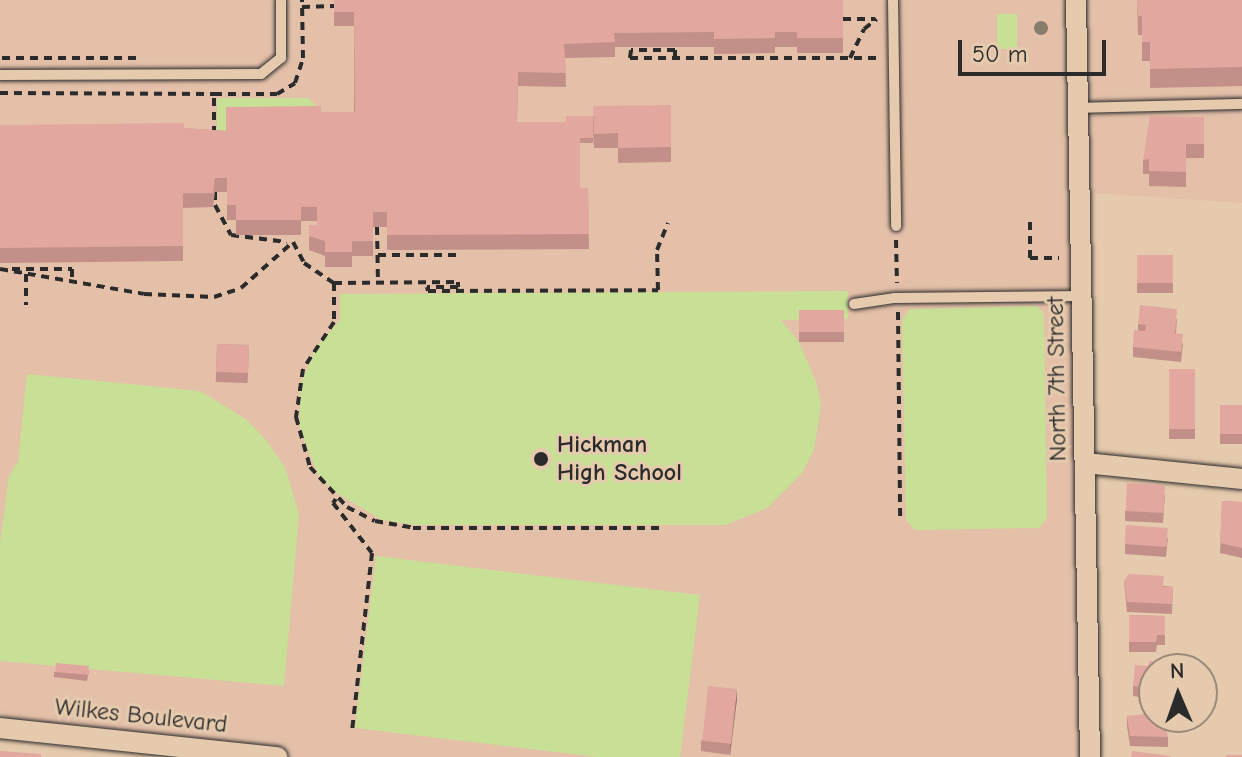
<!DOCTYPE html>
<style>
body{margin:0}
#map{position:relative;width:1242px;height:757px;overflow:hidden;background:#e5caad;font-family:"Comic Neue",sans-serif}
div>[style]{position:absolute}
.built>*{inset:0;background:#e4c0a9}
.green>*{inset:0;background:#c7e096;transform-origin:0 0}
.path>*{height:4px;margin-top:-2px;transform-origin:0;background:repeating-linear-gradient(90deg,#2b2b2b 0 8px,transparent 0 14px)}
.roads{filter:drop-shadow(0 0 2px #2b2b2b) drop-shadow(0 0 2px #2b2b2b)}
.lane>*{height:10px;margin:-5px;padding:0 5px;transform-origin:5px;border-radius:5px;background:#e5caad}
.street>*{height:20px;margin:-10px;padding:0 10px;transform-origin:10px;border-radius:10px;background:#e5caad}
.trees>*{width:14px;height:14px;margin:-7px;border-radius:50%;background:#887c6c}
.wall>*{inset:0;background:#c29089;transform-origin:0 0}
.shaded-wall>*{inset:0;background:#9e766f}
.building>*{inset:0;background:#e2a89f;transform-origin:0 0}
.dots>*{width:22px;height:22px;translate:-50% -50%;box-sizing:border-box;border:4px solid #e5caad;border-radius:50%}
span{translate:-50% -50%;white-space:nowrap;text-align:center;line-height:1.15;-webkit-text-stroke:6px #e5caad;paint-order:stroke}
.street-label{font-size:24px;color:#2b2b2b}
.poi-label{font-size:24px;color:#2b2b2b;font-weight:700}
.left{translate:0 -50%;text-align:left}
.north{position:absolute;left:1138px;top:653px;width:80px;height:80px;box-sizing:border-box;background:#e5caad;border:2px solid #9b8a79;border-radius:50%;rotate:358deg;font-size:22px;font-weight:700;line-height:32px;text-align:center;color:#2b2b2b}
.north::after{content:'';display:block;margin:auto;width:28px;height:36px;background:#2b2b2b;clip-path:polygon(50% 0,100% 100%,50% 72%,0 100%)}
.scale{position:absolute;left:958px;top:40px;width:148px;height:36px;box-sizing:border-box;border:4px solid #2b2b2b;border-top:0;padding-left:10px;font-size:24px;line-height:28px;white-space:nowrap;color:#2b2b2b;-webkit-text-stroke:6px #e5caad;paint-order:stroke}
</style>
<div id="map">
<div class="built">
<i style="clip-path:polygon(0 0,1242px 0,1242px 203px,1078px 192px,1088px 757px,251px 757px,0 727px)"></i>
</div>
<div class="green">
<i style="left:997px;top:14px;width:20px;height:35px"></i>
<i style="clip-path:polygon(217px 98px,309px 98px,319px 109px,226px 121px,226px 145px,217px 145px)"></i>
<i style="clip-path:polygon(848px 291px,848px 319px,781px 320px,799px 342px,816px 382px,821px 405px,814px 450px,802px 473px,767px 508px,725px 525px,415px 525px,382px 520px,335px 492px,318px 474px,300px 430px,300px 385px,316px 347px,340px 320px,340px 294px)"></i>
<i style="clip-path:polygon(1037px 306px,1044px 314px,1047px 518px,1039px 528px,915px 530px,906px 520px,902px 320px,910px 309px)"></i>
<i style="clip-path:polygon(27px 374px,200px 391px,247px 420px,266px 440px,285px 467px,299px 514px,284px 686px,0 661px,0 544px,9px 476px,18px 462px)"></i>
<i style="clip-path:polygon(376px 556px,700px 595px,680px 757px,597px 757px,355px 728px)"></i>
</div>
<div class="path">
<i style="left:302px;top:7px;width:32px;rotate:-2deg"></i>
<i style="left:843px;top:19px;width:32px"></i>
<i style="left:2px;top:58px;width:136px"></i>
<i style="left:675px;top:58px;width:8px;rotate:-90deg"></i>
<i style="left:675px;top:50px;width:44px;rotate:180deg"></i>
<i style="left:631px;top:50px;width:8px;rotate:97deg"></i>
<i style="left:630px;top:58px;width:248px"></i>
<i style="left:850px;top:58px;width:32px;rotate:-64deg"></i>
<i style="left:864px;top:29px;width:16px;rotate:-38deg"></i>
<i style="left:0;top:93px;width:214px;rotate:0.3deg"></i>
<i style="left:214px;top:134px;width:40px;rotate:-90deg"></i>
<i style="left:214px;top:94px;width:63px"></i>
<i style="left:277px;top:94px;width:21px;rotate:-31deg"></i>
<i style="left:295px;top:83px;width:26px;rotate:-72deg"></i>
<i style="left:303px;top:58px;width:58px;rotate:-91deg"></i>
<i style="left:215px;top:192px;width:13px;rotate:90deg"></i>
<i style="left:215px;top:205px;width:34px;rotate:62deg"></i>
<i style="left:231px;top:235px;width:56px;rotate:7.1deg"></i>
<i style="left:1030px;top:222px;width:36px;rotate:90deg"></i>
<i style="left:1030px;top:258px;width:29px"></i>
<i style="left:377px;top:227px;width:56px;rotate:89deg"></i>
<i style="left:896px;top:240px;width:43px;rotate:88.7deg"></i>
<i style="left:378px;top:255px;width:84px"></i>
<i style="left:0;top:269px;width:146px;rotate:9.8deg"></i>
<i style="left:144px;top:294px;width:70px;rotate:2.5deg"></i>
<i style="left:214px;top:297px;width:28px;rotate:-18deg"></i>
<i style="left:241px;top:288px;width:69px;rotate:-41.5deg"></i>
<i style="left:293px;top:242px;width:24px;rotate:62deg"></i>
<i style="left:304px;top:263px;width:36px;rotate:34deg"></i>
<i style="left:334px;top:283px;width:124px;rotate:-0.5deg"></i>
<i style="left:458px;top:282px;width:5px;rotate:90deg"></i>
<i style="left:458px;top:287px;width:31px;rotate:180deg"></i>
<i style="left:427px;top:287px;width:4px;rotate:76deg"></i>
<i style="left:428px;top:291px;width:230px;rotate:-0.2deg"></i>
<i style="left:658px;top:290px;width:40px;rotate:-91.4deg"></i>
<i style="left:657px;top:250px;width:29px;rotate:-68deg"></i>
<i style="left:12px;top:269px;width:60px"></i>
<i style="left:72px;top:269px;width:14px;rotate:90deg"></i>
<i style="left:26px;top:274px;width:31px;rotate:90deg"></i>
<i style="left:334px;top:283px;width:39px;rotate:90deg"></i>
<i style="left:334px;top:322px;width:56px;rotate:123.4deg"></i>
<i style="left:303px;top:369px;width:49px;rotate:98.3deg"></i>
<i style="left:296px;top:417px;width:52px;rotate:74.4deg"></i>
<i style="left:310px;top:467px;width:54px;rotate:47.2deg"></i>
<i style="left:347px;top:507px;width:31px;rotate:27deg"></i>
<i style="left:375px;top:521px;width:39px;rotate:10deg"></i>
<i style="left:413px;top:528px;width:249px"></i>
<i style="left:898px;top:312px;width:205px;rotate:89.4deg"></i>
<i style="left:336px;top:499px;width:5px;rotate:127deg"></i>
<i style="left:333px;top:503px;width:63px;rotate:52deg"></i>
<i style="left:372px;top:553px;width:178px;rotate:96.4deg"></i>
</div>
<div class="roads">
<div class="lane">
<i style="left:893px;top:0;width:226px;rotate:89.2deg"></i>
<i style="left:0;top:75px;width:261px;rotate:-0.2deg"></i>
<i style="left:261px;top:74px;width:26px;rotate:-39deg"></i>
<i style="left:281px;top:58px;width:58px;rotate:-90deg"></i>
<i style="left:1078px;top:108px;width:164px;rotate:-1.4deg"></i>
<i style="left:854px;top:304px;width:40px;rotate:-8.5deg"></i>
<i style="left:894px;top:298px;width:188px;rotate:-0.6deg"></i>
</div>
<div class="street">
<i style="left:1076px;top:0;width:757px;rotate:88.94deg"></i>
<i style="left:1085px;top:463px;width:158px;rotate:5.8deg"></i>
<i style="left:0;top:728px;width:279px;rotate:6deg"></i>
</div>
</div>
<div class="trees">
<i style="left:1041px;top:28px"></i>
</div>
<div class="wall">
<i style="clip-path:polygon(334px 0,843px 0,843px 53px,797px 53px,797px 47px,775px 47px,775px 53px,714px 54px,714px 47px,615px 47px,615px 57px,565px 58px,566px 87px,518px 86px,517px 122px,566px 122px,593px 116px,671px 105px,671px 162px,618px 163px,618px 148px,594px 148px,593px 134px,593px 143px,580px 143px,580px 188px,588px 188px,589px 249px,387px 250px,387px 227px,373px 227px,373px 256px,352px 256px,352px 267px,325px 267px,325px 256px,309px 250px,309px 225px,317px 225px,317px 221px,301px 221px,301px 235px,236px 235px,236px 220px,227px 220px,227px 192px,215px 192px,213px 207px,183px 208px,183px 261px,0 263px,0 125px,184px 128px,226px 131px,321px 112px,354px 112px,354px 26px,334px 26px)"></i>
<i style="clip-path:polygon(1137px 0,1242px 0,1242px 86px,1150px 88px,1150px 61px,1142px 61px,1142px 35px,1138px 35px)"></i>
<i style="clip-path:polygon(1204px 117px,1204px 158px,1186px 158px,1186px 187px,1149px 186px,1149px 174px,1143px 174px,1143px 160px)"></i>
<i style="left:1137px;top:255px;width:36px;height:38px"></i>
<i style="left:844px;top:310px;width:32px;height:45px;rotate:90deg"></i>
<i style="clip-path:polygon(1177px 319px,1176px 333px,1183px 344px,1181px 362px,1133px 357px,1133px 347px,1138px 330px,1138px 324px)"></i>
<i style="left:217px;top:344px;width:32px;height:38px;rotate:2deg"></i>
<i style="left:1169px;top:369px;width:26px;height:70px"></i>
<i style="left:1220px;top:405px;width:22px;height:39px"></i>
<i style="clip-path:polygon(1165px 495px,1163px 523px,1125px 521px,1125px 511px)"></i>
<i style="clip-path:polygon(1222px 501px,1242px 502px,1242px 558px,1220px 553px)"></i>
<i style="clip-path:polygon(1168px 538px,1166px 557px,1125px 554px,1125px 544px)"></i>
<i style="clip-path:polygon(1124px 581px,1173px 587px,1172px 614px,1127px 612px)"></i>
<i style="clip-path:polygon(1129px 615px,1165px 616px,1165px 645px,1157px 645px,1156px 652px,1129px 652px)"></i>
<i style="clip-path:polygon(1154px 669px,1154px 699px,1133px 696px,1133px 686px)"></i>
<i style="clip-path:polygon(89px 671px,87px 681px,54px 677px,54px 672px)"></i>
<i style="clip-path:polygon(737px 699px,730px 755px,701px 751px,701px 741px)"></i>
<i style="clip-path:polygon(1127px 716px,1168px 737px,1168px 747px,1130px 746px,1127px 726px)"></i>
</div>
<div class="shaded-wall">
<i style="clip-path:polygon(737px 689px,737px 699px,730px 755px,730px 745px)"></i>
</div>
<div class="building">
<i style="clip-path:polygon(334px 0,843px 0,843px 38px,797px 38px,797px 32px,775px 32px,775px 38px,714px 39px,714px 32px,614px 33px,615px 42px,564px 44px,566px 73px,518px 72px,517px 122px,566px 122px,566px 130px,580px 130px,580px 188px,588px 188px,589px 234px,387px 235px,387px 212px,373px 212px,373px 241px,352px 241px,352px 252px,325px 252px,325px 241px,309px 236px,309px 225px,317px 225px,317px 207px,301px 207px,301px 220px,236px 220px,236px 205px,227px 205px,227px 178px,215px 178px,213px 193px,183px 193px,183px 246px,0 248px,0 125px,184px 123px,184px 128px,226px 131px,226px 107px,321px 106px,321px 112px,355px 112px,354px 12px,334px 12px)"></i>
<i style="clip-path:polygon(1137px 0,1242px 0,1242px 67px,1150px 69px,1150px 42px,1142px 42px,1142px 16px,1138px 16px)"></i>
<i style="clip-path:polygon(671px 105px,671px 147px,618px 148px,618px 133px,594px 134px,593px 106px)"></i>
<i style="clip-path:polygon(566px 116px,593px 116px,593px 138px,580px 138px,580px 130px,566px 130px)"></i>
<i style="clip-path:polygon(1150px 116px,1204px 117px,1204px 144px,1186px 144px,1186px 172px,1149px 171px,1149px 159px,1143px 160px)"></i>
<i style="left:1137px;top:255px;width:36px;height:28px"></i>
<i style="clip-path:polygon(1140px 305px,1177px 309px,1175px 333px,1183px 334px,1181px 352px,1133px 347px,1134px 330px,1145px 331px,1146px 325px,1138px 324px)"></i>
<i style="left:844px;top:310px;width:22px;height:45px;rotate:90deg"></i>
<i style="left:217px;top:344px;width:32px;height:28px;rotate:2deg"></i>
<i style="left:1169px;top:369px;width:26px;height:60px"></i>
<i style="left:1220px;top:405px;width:22px;height:29px"></i>
<i style="left:1127px;top:483px;width:38px;height:28px;rotate:3deg"></i>
<i style="clip-path:polygon(1222px 501px,1242px 502px,1242px 548px,1220px 543px)"></i>
<i style="left:1126px;top:525px;width:42px;height:19px;rotate:4deg"></i>
<i style="clip-path:polygon(1129px 574px,1164px 576px,1163px 587px,1173px 587px,1172px 604px,1127px 602px,1124px 581px)"></i>
<i style="clip-path:polygon(1129px 615px,1165px 616px,1165px 635px,1157px 635px,1156px 642px,1129px 642px)"></i>
<i style="clip-path:polygon(1149px 661px,1190px 667px,1190px 669px,1154px 669px,1154px 689px,1133px 686px,1135px 665px,1148px 666px)"></i>
<i style="left:56px;top:663px;width:33px;height:9px;rotate:5deg"></i>
<i style="left:708px;top:686px;width:29px;height:55px;rotate:6deg"></i>
<i style="clip-path:polygon(1154px 713px,1154px 717px,1163px 717px,1168px 737px,1130px 736px,1127px 716px)"></i>
<i style="clip-path:polygon(0 751px,41px 754px,41px 757px,0 757px)"></i>
<i style="clip-path:polygon(1132px 751px,1171px 756px,1171px 757px,1131px 757px)"></i>
<i style="left:1226px;top:755px;width:16px;height:2px"></i>
</div>
<div class="dots">
<i style="left:541px;top:459px;background:#2b2b2b"></i>
</div>
<div class="street-label">
<span style="left:1057px;top:379px;rotate:-91deg">North 7th Street</span>
<span style="left:141px;top:716px;rotate:6deg">Wilkes Boulevard</span>
</div>
<div class="poi-label">
<span class="left" style="left:557px;top:459px">Hickman<br>High School</span>
</div>
<div class="north">N</div>
<div class="scale">50 m</div>
</div>
